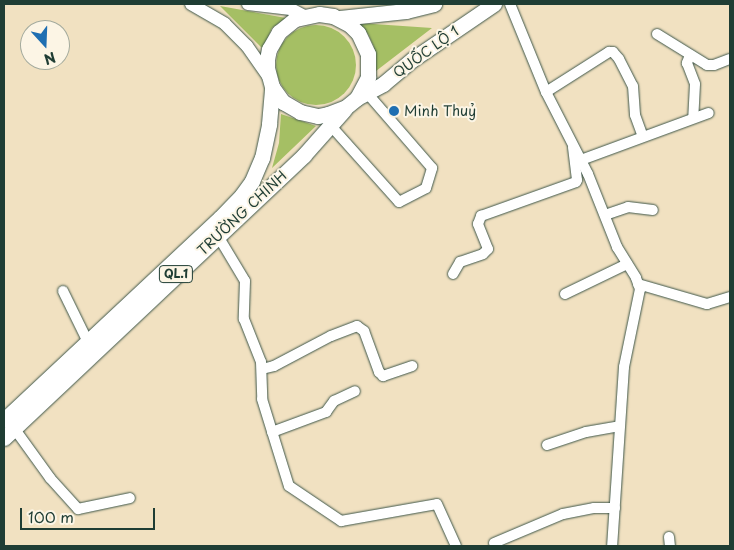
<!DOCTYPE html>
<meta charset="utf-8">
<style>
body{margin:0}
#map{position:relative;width:734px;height:550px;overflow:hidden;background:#f1e1c1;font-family:"Playpen Sans",sans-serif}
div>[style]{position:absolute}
.green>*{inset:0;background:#a5bf64}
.round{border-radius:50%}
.roads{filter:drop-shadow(0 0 1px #3e5649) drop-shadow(0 0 1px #3e5649)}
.minor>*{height:10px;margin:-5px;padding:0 5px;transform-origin:5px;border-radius:5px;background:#fff}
.major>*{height:12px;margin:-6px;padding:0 6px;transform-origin:6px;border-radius:6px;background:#fff}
.highway>*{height:15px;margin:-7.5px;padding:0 7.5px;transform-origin:7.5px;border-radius:7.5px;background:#fff}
.dots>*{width:14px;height:14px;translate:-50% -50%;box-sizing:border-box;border:2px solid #fcf5e5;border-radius:50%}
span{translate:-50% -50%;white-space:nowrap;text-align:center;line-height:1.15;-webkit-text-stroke:4px #fcf5e5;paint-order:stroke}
.shield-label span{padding:1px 4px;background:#fcf5e5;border:1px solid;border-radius:4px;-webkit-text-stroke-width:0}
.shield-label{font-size:12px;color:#1f3d34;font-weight:700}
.street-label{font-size:14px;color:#1f3d34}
.poi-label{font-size:14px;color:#1f3d34}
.left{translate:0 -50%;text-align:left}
.frame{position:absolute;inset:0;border:5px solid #1f3d34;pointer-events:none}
.north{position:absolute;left:20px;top:20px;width:50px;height:50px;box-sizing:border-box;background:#fcf5e5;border:1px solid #a4ab9e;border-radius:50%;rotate:160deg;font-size:14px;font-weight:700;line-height:20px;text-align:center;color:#1f3d34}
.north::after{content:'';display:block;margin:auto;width:18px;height:22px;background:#1f6fb2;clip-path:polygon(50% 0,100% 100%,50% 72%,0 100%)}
.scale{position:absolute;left:20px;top:508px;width:135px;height:22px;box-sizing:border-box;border:2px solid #1f3d34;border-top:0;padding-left:6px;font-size:15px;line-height:18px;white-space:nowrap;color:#1f3d34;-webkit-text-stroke:4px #fcf5e5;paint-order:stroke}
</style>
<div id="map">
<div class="green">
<i style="clip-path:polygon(220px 6px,286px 18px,272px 28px,263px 49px)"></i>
<i style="clip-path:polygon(359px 23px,432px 28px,376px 71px,374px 47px,368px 34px)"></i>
<i class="round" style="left:276px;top:25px;width:80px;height:80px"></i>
<i style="clip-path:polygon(281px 114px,316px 126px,272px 168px,279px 143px)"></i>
</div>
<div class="roads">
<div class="minor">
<i style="left:510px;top:4px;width:95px;rotate:67.8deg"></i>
<i style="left:546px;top:92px;width:92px;rotate:62.9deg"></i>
<i style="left:588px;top:174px;width:79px;rotate:68.3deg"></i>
<i style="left:617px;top:247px;width:36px;rotate:58deg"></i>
<i style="left:636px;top:278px;width:12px;rotate:70deg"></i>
<i style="left:640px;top:289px;width:80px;rotate:101.6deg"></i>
<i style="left:624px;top:367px;width:179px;rotate:93.8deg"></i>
<i style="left:657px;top:34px;width:59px;rotate:31.8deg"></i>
<i style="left:707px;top:65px;width:7px"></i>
<i style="left:714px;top:65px;width:17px;rotate:-21deg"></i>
<i style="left:690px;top:55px;width:9px;rotate:111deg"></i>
<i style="left:687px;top:63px;width:22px;rotate:69deg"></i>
<i style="left:695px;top:84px;width:34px;rotate:93deg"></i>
<i style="left:546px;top:92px;width:75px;rotate:-32.4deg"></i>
<i style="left:609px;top:52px;width:4px"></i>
<i style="left:613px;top:52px;width:9px;rotate:49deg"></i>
<i style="left:619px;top:59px;width:30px;rotate:63deg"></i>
<i style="left:633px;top:86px;width:29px;rotate:86deg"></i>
<i style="left:635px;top:115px;width:23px;rotate:70deg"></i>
<i style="left:331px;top:126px;width:102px;rotate:48.2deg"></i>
<i style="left:399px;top:202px;width:30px;rotate:-27deg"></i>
<i style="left:426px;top:188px;width:21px;rotate:-73deg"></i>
<i style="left:432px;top:168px;width:98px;rotate:-130.9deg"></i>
<i style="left:581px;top:160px;width:136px;rotate:-20.2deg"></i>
<i style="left:605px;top:215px;width:24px;rotate:-19deg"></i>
<i style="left:628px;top:207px;width:25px;rotate:7deg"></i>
<i style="left:218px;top:236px;width:52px;rotate:59deg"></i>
<i style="left:245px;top:281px;width:38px;rotate:92deg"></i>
<i style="left:244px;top:319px;width:46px;rotate:68.4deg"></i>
<i style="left:261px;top:362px;width:37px;rotate:88deg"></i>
<i style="left:262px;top:399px;width:91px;rotate:72.8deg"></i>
<i style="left:289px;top:486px;width:63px;rotate:33.9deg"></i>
<i style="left:341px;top:521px;width:97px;rotate:-10deg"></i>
<i style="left:437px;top:504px;width:46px;rotate:65.7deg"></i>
<i style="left:453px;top:274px;width:14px;rotate:-60deg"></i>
<i style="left:460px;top:262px;width:24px;rotate:-19deg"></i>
<i style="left:483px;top:254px;width:7px;rotate:-45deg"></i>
<i style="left:488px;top:249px;width:27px;rotate:-112deg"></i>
<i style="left:478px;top:224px;width:9px;rotate:-69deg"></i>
<i style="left:481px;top:216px;width:101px;rotate:-19.7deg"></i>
<i style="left:576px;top:182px;width:2px;rotate:-63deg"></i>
<i style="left:577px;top:180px;width:33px;rotate:-97deg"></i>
<i style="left:638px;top:284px;width:72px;rotate:16.2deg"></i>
<i style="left:707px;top:304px;width:24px;rotate:-17deg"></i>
<i style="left:63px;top:291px;width:57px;rotate:63.9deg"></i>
<i style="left:565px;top:294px;width:69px;rotate:-25.8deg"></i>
<i style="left:262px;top:369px;width:12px;rotate:-14deg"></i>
<i style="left:274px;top:366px;width:64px;rotate:-27.8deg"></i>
<i style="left:331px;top:336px;width:28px;rotate:-21deg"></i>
<i style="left:357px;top:326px;width:9px;rotate:36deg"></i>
<i style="left:364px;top:331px;width:44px;rotate:69.9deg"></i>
<i style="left:379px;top:372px;width:6px;rotate:45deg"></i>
<i style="left:383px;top:376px;width:31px;rotate:-19deg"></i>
<i style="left:14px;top:428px;width:62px;rotate:54.2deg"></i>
<i style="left:50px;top:478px;width:42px;rotate:47.9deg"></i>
<i style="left:78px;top:509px;width:53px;rotate:-11.9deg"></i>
<i style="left:272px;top:432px;width:58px;rotate:-20.3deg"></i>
<i style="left:326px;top:412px;width:14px;rotate:-54deg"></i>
<i style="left:334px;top:401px;width:23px;rotate:-25deg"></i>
<i style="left:547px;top:445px;width:41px;rotate:-18.4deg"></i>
<i style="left:586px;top:432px;width:34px;rotate:-10deg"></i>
<i style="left:669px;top:537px;width:9px;rotate:84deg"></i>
<i style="left:494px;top:543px;width:75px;rotate:-22.8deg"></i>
<i style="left:563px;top:514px;width:32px;rotate:-11deg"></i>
<i style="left:594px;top:508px;width:21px"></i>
</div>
<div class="major">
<i style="left:191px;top:4px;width:39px;rotate:30deg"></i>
<i style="left:225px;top:24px;width:31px;rotate:45deg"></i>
<i style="left:247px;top:46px;width:39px;rotate:55deg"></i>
<i style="left:248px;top:4px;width:43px;rotate:6.6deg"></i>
<i style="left:291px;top:9px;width:15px;rotate:28deg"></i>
</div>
<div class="highway">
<i style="left:340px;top:18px;width:66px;rotate:-6.1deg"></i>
<i style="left:406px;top:11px;width:29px;rotate:-14deg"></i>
<i style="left:357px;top:98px;width:24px;rotate:-62deg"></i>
<i style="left:368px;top:77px;width:23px;rotate:-90deg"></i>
<i style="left:368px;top:54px;width:23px;rotate:-115deg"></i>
<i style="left:358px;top:33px;width:11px;rotate:-135deg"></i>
<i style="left:350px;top:25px;width:19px;rotate:-152deg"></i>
<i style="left:333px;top:16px;width:14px;rotate:-172deg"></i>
<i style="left:319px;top:14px;width:25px;rotate:168deg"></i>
<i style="left:295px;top:19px;width:21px;rotate:141deg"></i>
<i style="left:279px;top:32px;width:20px;rotate:120deg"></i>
<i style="left:269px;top:49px;width:10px;rotate:101deg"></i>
<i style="left:267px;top:59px;width:9px;rotate:90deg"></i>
<i style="left:267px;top:68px;width:20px;rotate:75deg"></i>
<i style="left:272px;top:87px;width:19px;rotate:54deg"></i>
<i style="left:283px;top:102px;width:20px;rotate:30deg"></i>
<i style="left:300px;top:112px;width:18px;rotate:13deg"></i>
<i style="left:318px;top:116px;width:10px;rotate:-11deg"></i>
<i style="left:328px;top:114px;width:19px;rotate:-21deg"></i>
<i style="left:346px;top:107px;width:14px;rotate:-39deg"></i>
<i style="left:357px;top:98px;width:30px;rotate:-28deg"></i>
<i style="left:383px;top:84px;width:39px;rotate:-40deg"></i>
<i style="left:413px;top:59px;width:98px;rotate:-34.2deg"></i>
<i style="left:4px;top:420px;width:296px;rotate:-43.1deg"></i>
<i style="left:220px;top:218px;width:32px;rotate:-46deg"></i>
<i style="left:242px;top:195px;width:17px;rotate:-54deg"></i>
<i style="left:252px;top:181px;width:25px;rotate:-67deg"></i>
<i style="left:262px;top:158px;width:35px;rotate:-78deg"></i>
<i style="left:269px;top:124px;width:37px;rotate:-85deg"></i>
<i style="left:4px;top:438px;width:412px;rotate:-43.3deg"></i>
<i style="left:304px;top:155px;width:60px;rotate:-48.4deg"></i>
</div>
</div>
<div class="dots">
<i style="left:394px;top:111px;background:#1f6fb2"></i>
</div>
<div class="shield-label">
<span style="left:176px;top:274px">QL.1</span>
</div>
<div class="street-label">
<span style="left:426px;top:52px;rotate:-36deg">QUỐC LỘ 1</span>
<span style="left:242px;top:213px;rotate:-43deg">TRƯỜNG CHINH</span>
</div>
<div class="poi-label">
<span class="left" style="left:404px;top:111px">Minh Thuỷ</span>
</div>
<div class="frame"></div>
<div class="north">N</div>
<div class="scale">100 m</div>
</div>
